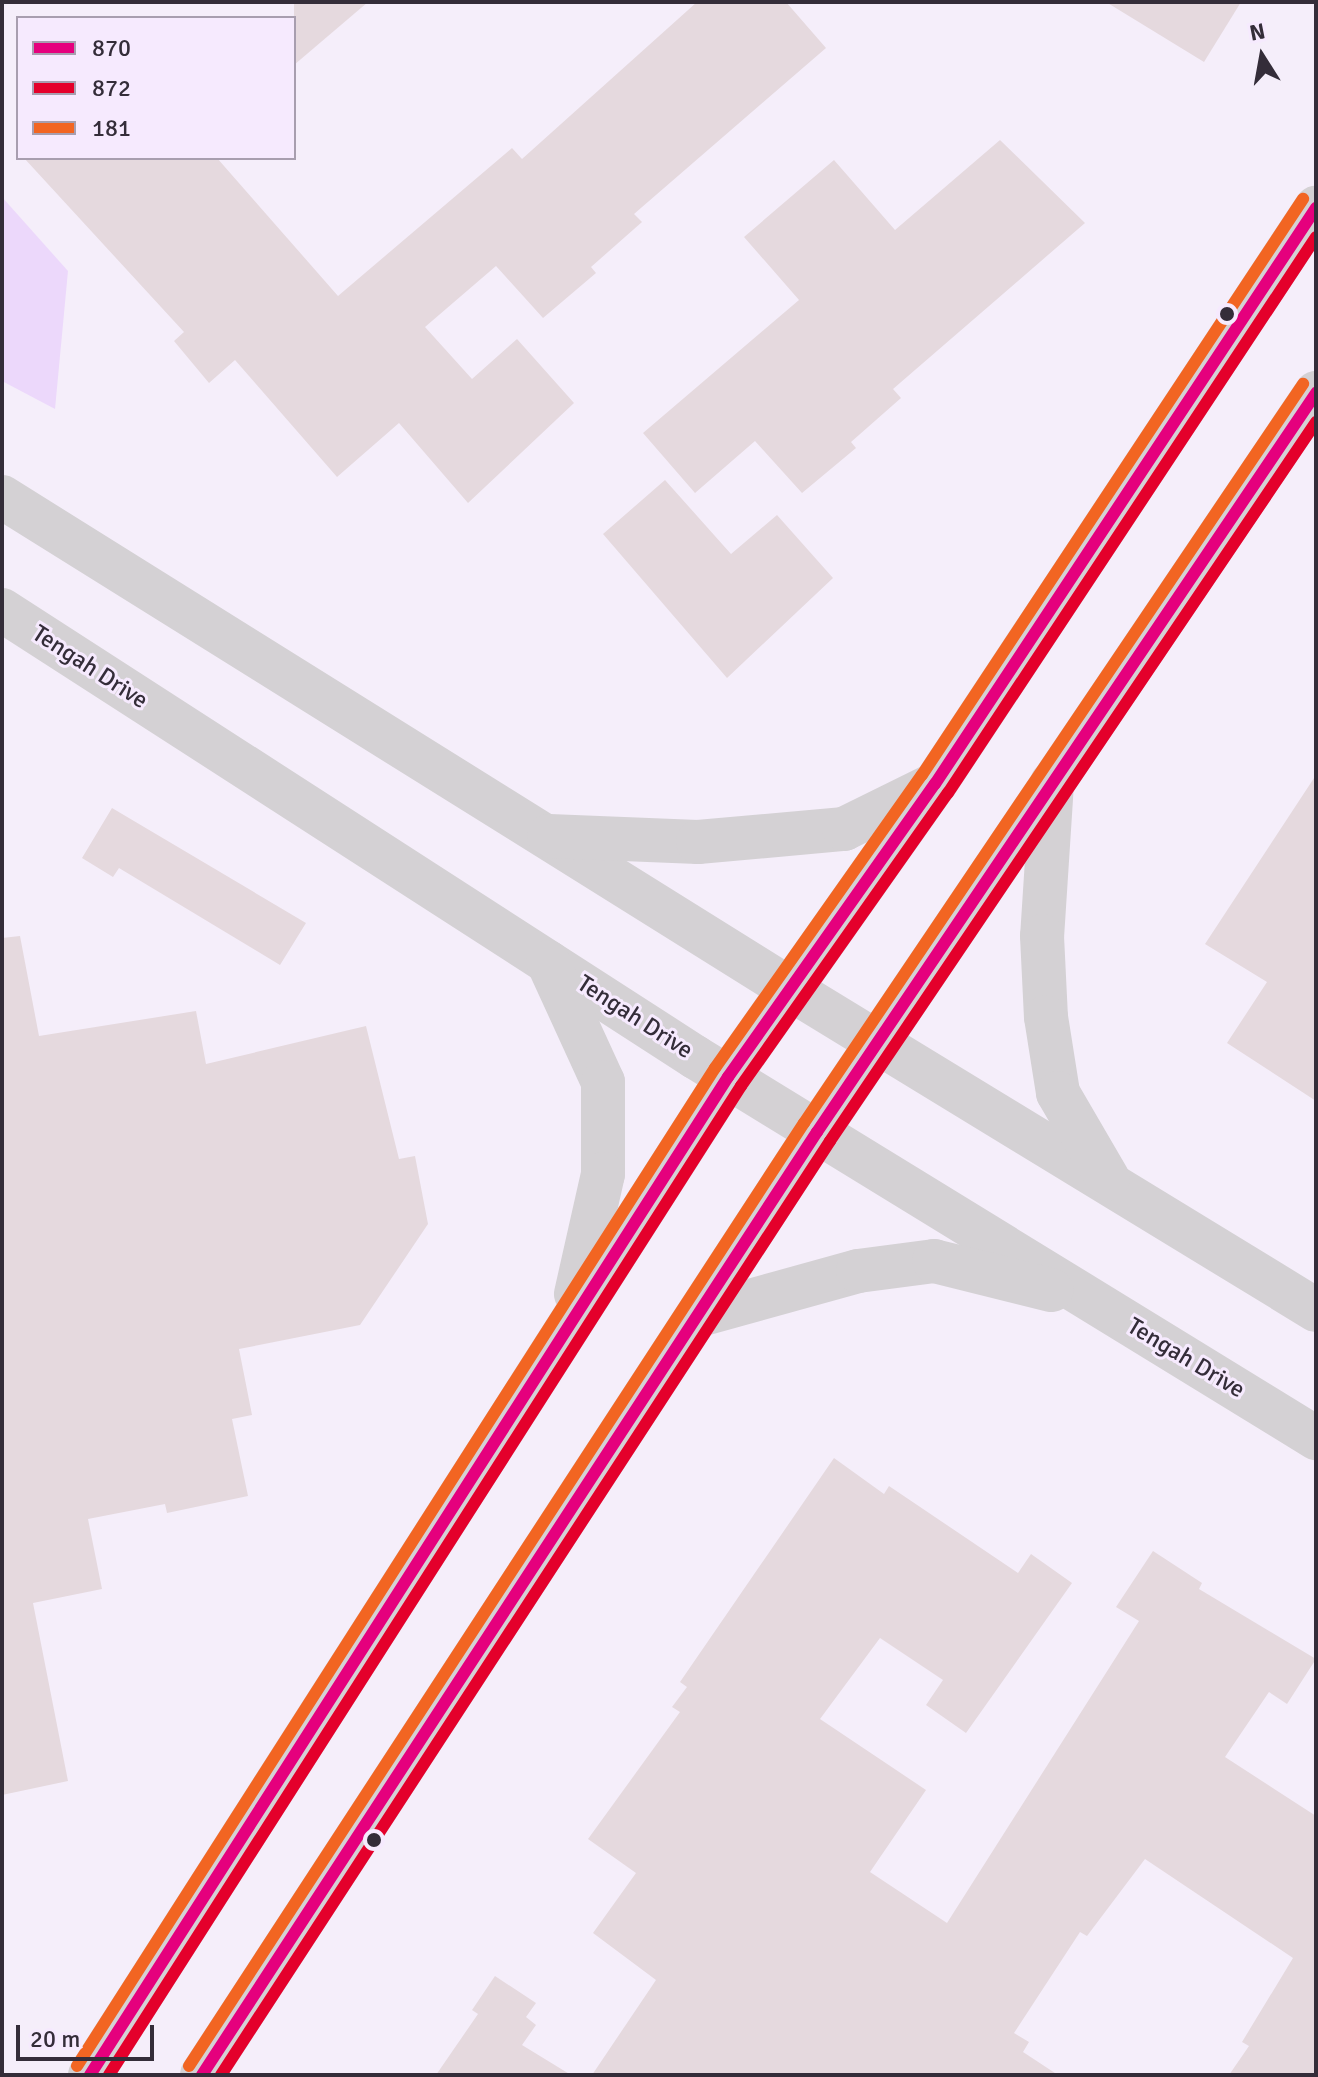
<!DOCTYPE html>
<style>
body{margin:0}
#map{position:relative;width:1318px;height:2077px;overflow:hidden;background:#f5eefa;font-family:Signika,sans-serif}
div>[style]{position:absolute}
.green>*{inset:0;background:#ecd8fb}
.building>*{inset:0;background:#e5d9de}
.secondary>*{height:44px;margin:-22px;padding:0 22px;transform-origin:22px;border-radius:22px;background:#d4d1d4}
.bus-1>*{height:12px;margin:-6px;padding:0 6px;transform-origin:6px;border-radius:6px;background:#e5007d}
.bus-2>*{height:12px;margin:-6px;padding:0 6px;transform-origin:6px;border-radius:6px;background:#e4002b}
.bus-3>*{height:12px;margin:-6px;padding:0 6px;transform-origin:6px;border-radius:6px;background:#f26522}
.dots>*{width:22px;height:22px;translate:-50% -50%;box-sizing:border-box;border:4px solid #f6eafe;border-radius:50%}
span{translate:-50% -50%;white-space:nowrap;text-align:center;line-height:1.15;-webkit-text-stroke:6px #f6eafe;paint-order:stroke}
.street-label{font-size:24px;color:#342d39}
.frame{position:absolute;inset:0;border:4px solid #342d39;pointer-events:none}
.legend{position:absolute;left:16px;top:16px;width:280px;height:144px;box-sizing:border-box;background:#f6eafe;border:2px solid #a89eaf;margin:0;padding:10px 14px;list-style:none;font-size:24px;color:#342d39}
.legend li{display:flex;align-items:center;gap:16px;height:40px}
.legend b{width:40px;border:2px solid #a89eaf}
.north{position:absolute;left:1222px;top:16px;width:80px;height:80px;-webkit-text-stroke:6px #f6eafe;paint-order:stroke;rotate:349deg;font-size:22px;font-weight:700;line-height:32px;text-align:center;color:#342d39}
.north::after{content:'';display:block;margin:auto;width:28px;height:36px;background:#342d39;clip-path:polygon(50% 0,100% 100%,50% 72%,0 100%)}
.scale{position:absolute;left:16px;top:2025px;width:138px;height:36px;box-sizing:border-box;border:4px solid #342d39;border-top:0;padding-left:10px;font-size:24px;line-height:28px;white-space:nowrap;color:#342d39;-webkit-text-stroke:6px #f6eafe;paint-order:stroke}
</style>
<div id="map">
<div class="green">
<i style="clip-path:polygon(2px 197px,68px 271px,55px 409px,2px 381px)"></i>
</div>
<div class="building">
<i style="clip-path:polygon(294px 2px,368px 2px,294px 65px)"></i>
<i style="clip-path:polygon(697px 2px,786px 2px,826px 48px,634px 214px,642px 222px,591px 267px,596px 273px,543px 318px,496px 266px,425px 327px,472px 379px,517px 339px,574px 403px,468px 503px,399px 423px,337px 477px,235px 360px,209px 383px,174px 341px,184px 332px,24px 158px,217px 158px,338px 296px,512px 148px,522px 159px)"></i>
<i style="clip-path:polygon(1106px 2px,1241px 2px,1204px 62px)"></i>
<i style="clip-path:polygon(1000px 140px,1085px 223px,893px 389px,901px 398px,851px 442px,856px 448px,802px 493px,755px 441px,695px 493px,643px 433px,799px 300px,744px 237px,834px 160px,895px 230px)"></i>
<i style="clip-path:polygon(665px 480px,731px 554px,777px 515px,833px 578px,727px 678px,603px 534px)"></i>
<i style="clip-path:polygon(1316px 775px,1316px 1101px,1227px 1043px,1267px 982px,1205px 944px)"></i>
<i style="clip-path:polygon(112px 808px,306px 923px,280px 965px,119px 868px,113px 877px,82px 858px)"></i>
<i style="clip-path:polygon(20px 936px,39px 1036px,196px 1011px,206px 1064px,366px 1026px,399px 1159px,415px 1156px,428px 1224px,360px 1325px,239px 1349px,252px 1415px,232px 1419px,248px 1496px,167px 1513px,165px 1504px,88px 1519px,102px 1589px,33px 1603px,68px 1781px,2px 1795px,2px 938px)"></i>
<i style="clip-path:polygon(834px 1458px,884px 1494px,889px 1486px,1018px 1573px,1031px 1554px,1072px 1583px,966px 1733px,926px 1705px,943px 1680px,880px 1638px,820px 1719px,926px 1790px,870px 1872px,947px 1923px,1139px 1621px,1116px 1607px,1153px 1551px,1202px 1583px,1199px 1589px,1316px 1659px,1287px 1704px,1269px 1692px,1225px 1757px,1316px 1816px,1316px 2075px,1229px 2075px,1249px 2046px,1242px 2042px,1293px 1958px,1145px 1859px,1087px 1936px,1080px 1932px,1014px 2033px,1029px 2042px,1023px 2052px,1058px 2075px,592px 2075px,656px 1980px,593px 1933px,636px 1873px,588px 1839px,680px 1712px,672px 1707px,687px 1687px,680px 1682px)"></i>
<i style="clip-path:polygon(495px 1976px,536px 2003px,526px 2017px,536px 2025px,522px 2045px,571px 2075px,436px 2075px,478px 2014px,472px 2010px)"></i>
</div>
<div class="secondary">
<i style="left:2px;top:497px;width:929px;rotate:31.98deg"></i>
<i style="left:790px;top:989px;width:616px;rotate:31.39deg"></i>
<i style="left:2px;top:610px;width:825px;rotate:32.82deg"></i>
<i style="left:695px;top:1057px;width:729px;rotate:31.53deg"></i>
<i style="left:1052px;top:783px;width:153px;rotate:93.7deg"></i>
<i style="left:1042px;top:936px;width:81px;rotate:87.2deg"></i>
<i style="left:1046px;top:1017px;width:77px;rotate:81deg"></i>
<i style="left:1058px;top:1093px;width:99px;rotate:59.8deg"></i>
<i style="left:549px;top:836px;width:149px;rotate:2.3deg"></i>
<i style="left:698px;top:842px;width:147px;rotate:-5.1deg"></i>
<i style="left:844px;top:829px;width:95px;rotate:-26.3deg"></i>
<i style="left:548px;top:962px;width:132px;rotate:65.4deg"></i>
<i style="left:603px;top:1082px;width:92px;rotate:90deg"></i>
<i style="left:603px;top:1174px;width:123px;rotate:102.7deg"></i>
<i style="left:703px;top:1314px;width:161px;rotate:-15.5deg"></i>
<i style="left:858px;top:1271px;width:77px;rotate:-7.5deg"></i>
<i style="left:934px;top:1261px;width:121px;rotate:13.9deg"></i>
<i style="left:90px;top:2075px;width:1185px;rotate:-57.41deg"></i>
<i style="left:728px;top:1077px;width:359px;rotate:-54.8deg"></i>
<i style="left:935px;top:784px;width:691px;rotate:-56.52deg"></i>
<i style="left:202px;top:2075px;width:1126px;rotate:-56.89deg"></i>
<i style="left:817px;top:1132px;width:892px;rotate:-55.97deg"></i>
</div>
<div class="bus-1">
<i style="left:90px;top:2075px;width:1185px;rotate:-57.41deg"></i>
<i style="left:728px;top:1077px;width:359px;rotate:-54.8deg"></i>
<i style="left:935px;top:784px;width:691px;rotate:-56.52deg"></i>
<i style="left:202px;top:2075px;width:1126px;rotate:-56.89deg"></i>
<i style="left:817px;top:1132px;width:892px;rotate:-55.97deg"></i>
</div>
<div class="bus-2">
<i style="left:109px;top:2075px;width:1174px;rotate:-57.42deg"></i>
<i style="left:741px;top:1086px;width:359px;rotate:-54.8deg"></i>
<i style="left:948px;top:793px;width:667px;rotate:-56.5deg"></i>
<i style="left:221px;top:2075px;width:1115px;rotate:-56.89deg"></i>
<i style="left:830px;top:1141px;width:868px;rotate:-55.94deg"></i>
</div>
<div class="bus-3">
<i style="left:77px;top:2066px;width:1185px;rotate:-57.41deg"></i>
<i style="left:715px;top:1068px;width:359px;rotate:-54.8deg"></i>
<i style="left:922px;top:775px;width:691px;rotate:-56.52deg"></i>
<i style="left:189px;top:2066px;width:1126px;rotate:-56.89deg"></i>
<i style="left:804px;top:1123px;width:892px;rotate:-55.97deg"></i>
</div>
<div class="dots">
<i style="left:1227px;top:314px;background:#342d39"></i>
<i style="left:374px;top:1840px;background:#342d39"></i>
</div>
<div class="street-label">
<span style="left:90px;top:667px;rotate:33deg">Tengah Drive</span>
<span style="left:635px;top:1017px;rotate:33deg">Tengah Drive</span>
<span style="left:1186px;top:1358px;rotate:31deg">Tengah Drive</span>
</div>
<div class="frame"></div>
<ul class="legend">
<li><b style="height:10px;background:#e5007d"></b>870</li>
<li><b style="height:10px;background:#e4002b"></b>872</li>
<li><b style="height:10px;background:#f26522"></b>181</li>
</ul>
<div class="north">N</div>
<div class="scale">20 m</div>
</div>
